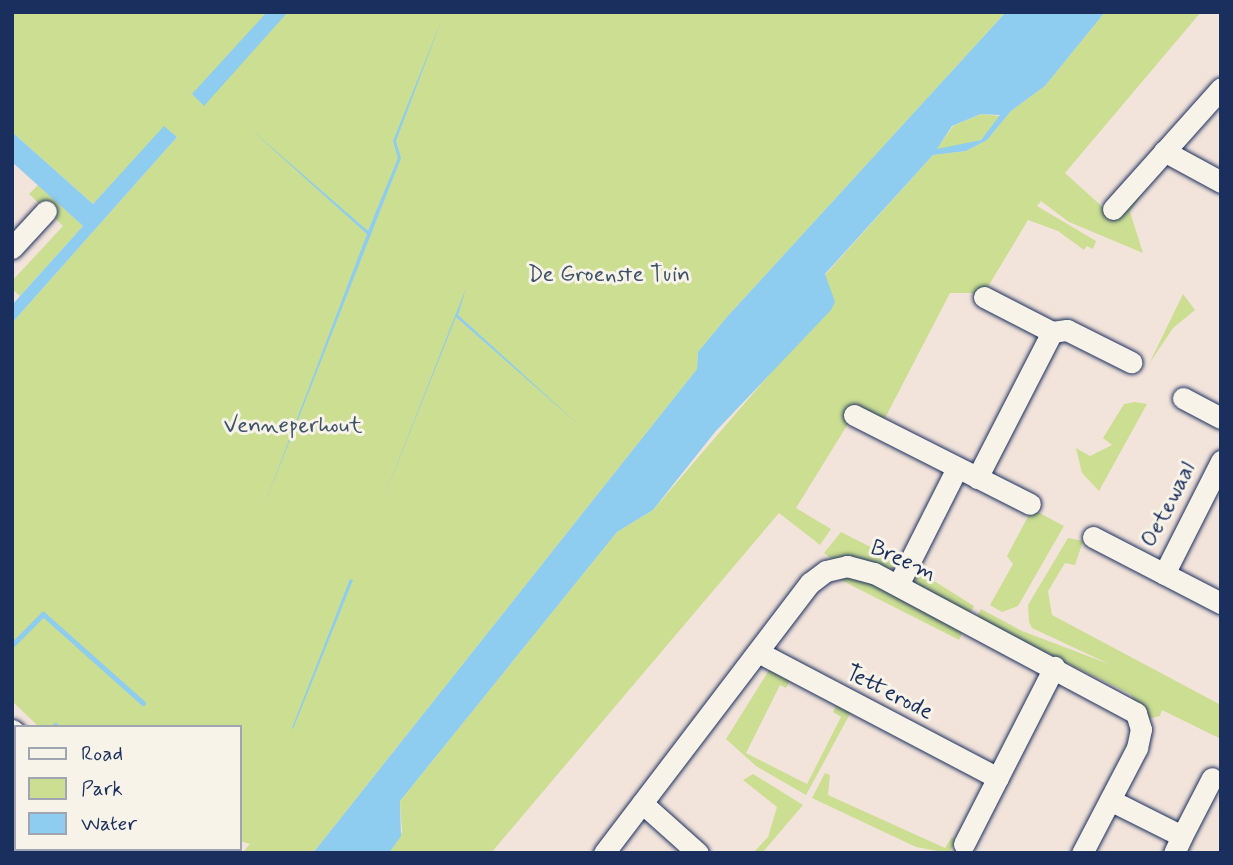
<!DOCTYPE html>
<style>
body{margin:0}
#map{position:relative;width:1233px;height:865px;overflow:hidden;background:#f3e4db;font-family:Mynerve,sans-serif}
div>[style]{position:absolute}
.green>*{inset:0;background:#cbde92}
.water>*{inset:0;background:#8ecdef}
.stream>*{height:5px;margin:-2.5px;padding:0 2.5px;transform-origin:2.5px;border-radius:2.5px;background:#8ecdef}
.roads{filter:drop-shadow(0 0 2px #1b2f5e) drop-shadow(0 0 2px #1b2f5e)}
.minor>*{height:21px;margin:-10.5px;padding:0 10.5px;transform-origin:10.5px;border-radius:10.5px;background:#f7f3e8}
span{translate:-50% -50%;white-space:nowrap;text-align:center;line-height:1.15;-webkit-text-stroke:6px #f7f3e8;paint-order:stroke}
.park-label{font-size:23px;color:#3e5268}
.street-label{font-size:23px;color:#1b2f5e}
.frame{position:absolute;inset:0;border:14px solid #1b2f5e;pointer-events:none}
.legend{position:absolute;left:14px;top:725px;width:228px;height:126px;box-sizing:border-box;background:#f7f3e8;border:2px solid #9fa5b1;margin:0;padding:9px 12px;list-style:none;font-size:21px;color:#1b2f5e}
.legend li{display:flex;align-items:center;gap:14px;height:35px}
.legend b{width:35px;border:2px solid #9fa5b1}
</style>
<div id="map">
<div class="green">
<i style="clip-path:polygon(12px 12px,1006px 12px,726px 318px,698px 352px,697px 369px,313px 853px,242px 853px,250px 844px,240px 841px,240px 727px,39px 727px,12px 701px,12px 323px,177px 137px,164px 127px,93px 204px,12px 132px)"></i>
<i style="clip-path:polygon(1105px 12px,1201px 12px,1065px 173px,1106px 210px,1136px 192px,1140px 197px,1130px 212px,1143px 253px,1069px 222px,1041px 201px,1037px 206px,1096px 241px,1093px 249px,1087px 246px,1084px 250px,1058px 231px,1028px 220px,980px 300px,972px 293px,950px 293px,883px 422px,859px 406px,796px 508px,831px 529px,820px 545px,779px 513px,491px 853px,389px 853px,402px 832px,400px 801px,617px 532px,653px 510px,769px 375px,825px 275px,933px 155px,966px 151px,987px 140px,1011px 111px,1045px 86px)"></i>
<i style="clip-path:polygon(981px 114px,1000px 116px,981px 140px,936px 150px,953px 126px)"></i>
<i style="clip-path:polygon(38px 185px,83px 226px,20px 296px,12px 289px,12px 281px,63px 226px,29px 194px)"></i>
<i style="clip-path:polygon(1183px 294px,1195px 310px,1173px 328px,1149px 364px)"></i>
<i style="clip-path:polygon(1135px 402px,1147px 404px,1099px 491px,1082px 473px,1076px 448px,1090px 456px,1112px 445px,1103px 438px,1124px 404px)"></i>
<i style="clip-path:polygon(1032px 509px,1064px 526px,1018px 606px,1002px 612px,990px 605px,1013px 564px,1007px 556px)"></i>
<i style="clip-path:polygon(841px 532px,900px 562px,890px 570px,832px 559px,824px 553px)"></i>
<i style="clip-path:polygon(1068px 538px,1083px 541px,1075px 565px,1065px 563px,1048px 591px,1052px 615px,1221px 705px,1221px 739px,1162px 710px,1160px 716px,1148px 719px,1130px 694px,976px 618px,981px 609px,1022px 631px,1109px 664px,1032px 628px,1029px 622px,1028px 605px)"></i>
<i style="clip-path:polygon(915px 569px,974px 606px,970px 614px,916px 589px)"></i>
<i style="clip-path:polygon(841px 576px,857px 576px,963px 631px,959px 640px,837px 578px)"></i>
<i style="clip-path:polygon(771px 667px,791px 679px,786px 688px,780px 685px,746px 753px,807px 784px,841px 717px,833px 712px,836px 706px,851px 712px,806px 795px,756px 766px,726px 739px)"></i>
<i style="clip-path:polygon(825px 773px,830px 775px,828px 795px,945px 848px,952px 837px,956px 840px,949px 853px,916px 847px,812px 798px)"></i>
<i style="clip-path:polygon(753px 774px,803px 805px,762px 853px,754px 852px,768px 837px,777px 807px,743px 780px)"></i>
</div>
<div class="water">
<i style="clip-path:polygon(267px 12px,288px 12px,204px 106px,192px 94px)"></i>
<i style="clip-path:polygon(evenodd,1006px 12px,1105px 12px,1045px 86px,1011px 111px,987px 140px,966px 151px,933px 155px,825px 274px,835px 302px,831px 310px,715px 432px,653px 510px,617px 532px,400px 801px,401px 836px,389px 853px,313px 853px,697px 369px,698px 352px,726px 318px,1006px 12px,981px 114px,1000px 115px,981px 140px,937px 149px,952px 126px,981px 114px)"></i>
<i style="clip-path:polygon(442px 19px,396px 141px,401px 158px,264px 506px,367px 234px,246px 125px,368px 231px,398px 158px,393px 141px)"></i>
<i style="clip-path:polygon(164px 126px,177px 137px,12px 323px,12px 305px,83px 226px,12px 162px,12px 132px,93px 204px)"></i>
<i style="clip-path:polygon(466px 288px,458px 315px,580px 426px,456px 317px,379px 510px)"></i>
<i style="clip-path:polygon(350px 579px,353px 580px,293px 729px,292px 728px)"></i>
</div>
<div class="stream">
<i style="left:12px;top:645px;width:44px;rotate:-45deg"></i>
<i style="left:43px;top:614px;width:134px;rotate:41.7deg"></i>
<i style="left:55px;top:725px;width:3px;rotate:45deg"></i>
</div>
<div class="roads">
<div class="minor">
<i style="left:1164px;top:151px;width:65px;rotate:28.5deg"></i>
<i style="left:1113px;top:209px;width:162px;rotate:-48.2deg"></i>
<i style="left:12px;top:248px;width:50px;rotate:-47.4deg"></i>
<i style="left:984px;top:297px;width:76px;rotate:27.2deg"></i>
<i style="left:1052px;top:332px;width:15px;rotate:-8deg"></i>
<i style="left:1067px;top:330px;width:72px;rotate:26.6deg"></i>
<i style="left:1183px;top:398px;width:43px;rotate:27.8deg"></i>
<i style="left:854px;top:415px;width:197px;rotate:26.8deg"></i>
<i style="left:977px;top:478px;width:164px;rotate:-62.8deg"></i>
<i style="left:1093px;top:537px;width:144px;rotate:27.3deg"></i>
<i style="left:1164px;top:574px;width:127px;rotate:-63.2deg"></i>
<i style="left:898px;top:585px;width:131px;rotate:-63.2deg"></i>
<i style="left:758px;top:652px;width:271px;rotate:27.7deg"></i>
<i style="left:12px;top:730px;width:5px;rotate:37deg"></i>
<i style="left:1110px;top:800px;width:80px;rotate:26.6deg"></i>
<i style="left:1182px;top:836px;width:19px;rotate:115deg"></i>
<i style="left:642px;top:803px;width:75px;rotate:41.8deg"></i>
<i style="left:1182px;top:836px;width:65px;rotate:-62.7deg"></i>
<i style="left:964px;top:844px;width:199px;rotate:-63deg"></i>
<i style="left:141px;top:849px;width:6px;rotate:45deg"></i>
<i style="left:604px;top:853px;width:340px;rotate:-52.7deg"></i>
<i style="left:810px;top:583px;width:20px;rotate:-37deg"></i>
<i style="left:826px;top:571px;width:22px;rotate:-13deg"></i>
<i style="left:847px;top:566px;width:28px;rotate:15deg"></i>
<i style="left:874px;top:573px;width:297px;rotate:28.1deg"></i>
<i style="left:1136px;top:713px;width:17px;rotate:73deg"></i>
<i style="left:1141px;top:729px;width:19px;rotate:102deg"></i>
<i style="left:1137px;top:748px;width:119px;rotate:117.6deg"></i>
</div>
</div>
<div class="park-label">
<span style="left:609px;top:275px">De Groenste Tuin</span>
<span style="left:293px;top:426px">Venneperhout</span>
</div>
<div class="street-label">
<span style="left:1169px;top:505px;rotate:-63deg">Oetewaal</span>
<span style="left:903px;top:561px;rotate:24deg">Breem</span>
<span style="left:889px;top:693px;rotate:27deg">Tetterode</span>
</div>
<div class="frame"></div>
<ul class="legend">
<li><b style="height:9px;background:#f7f3e8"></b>Road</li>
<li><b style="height:19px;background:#cbde92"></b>Park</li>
<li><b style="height:19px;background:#8ecdef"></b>Water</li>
</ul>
</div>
